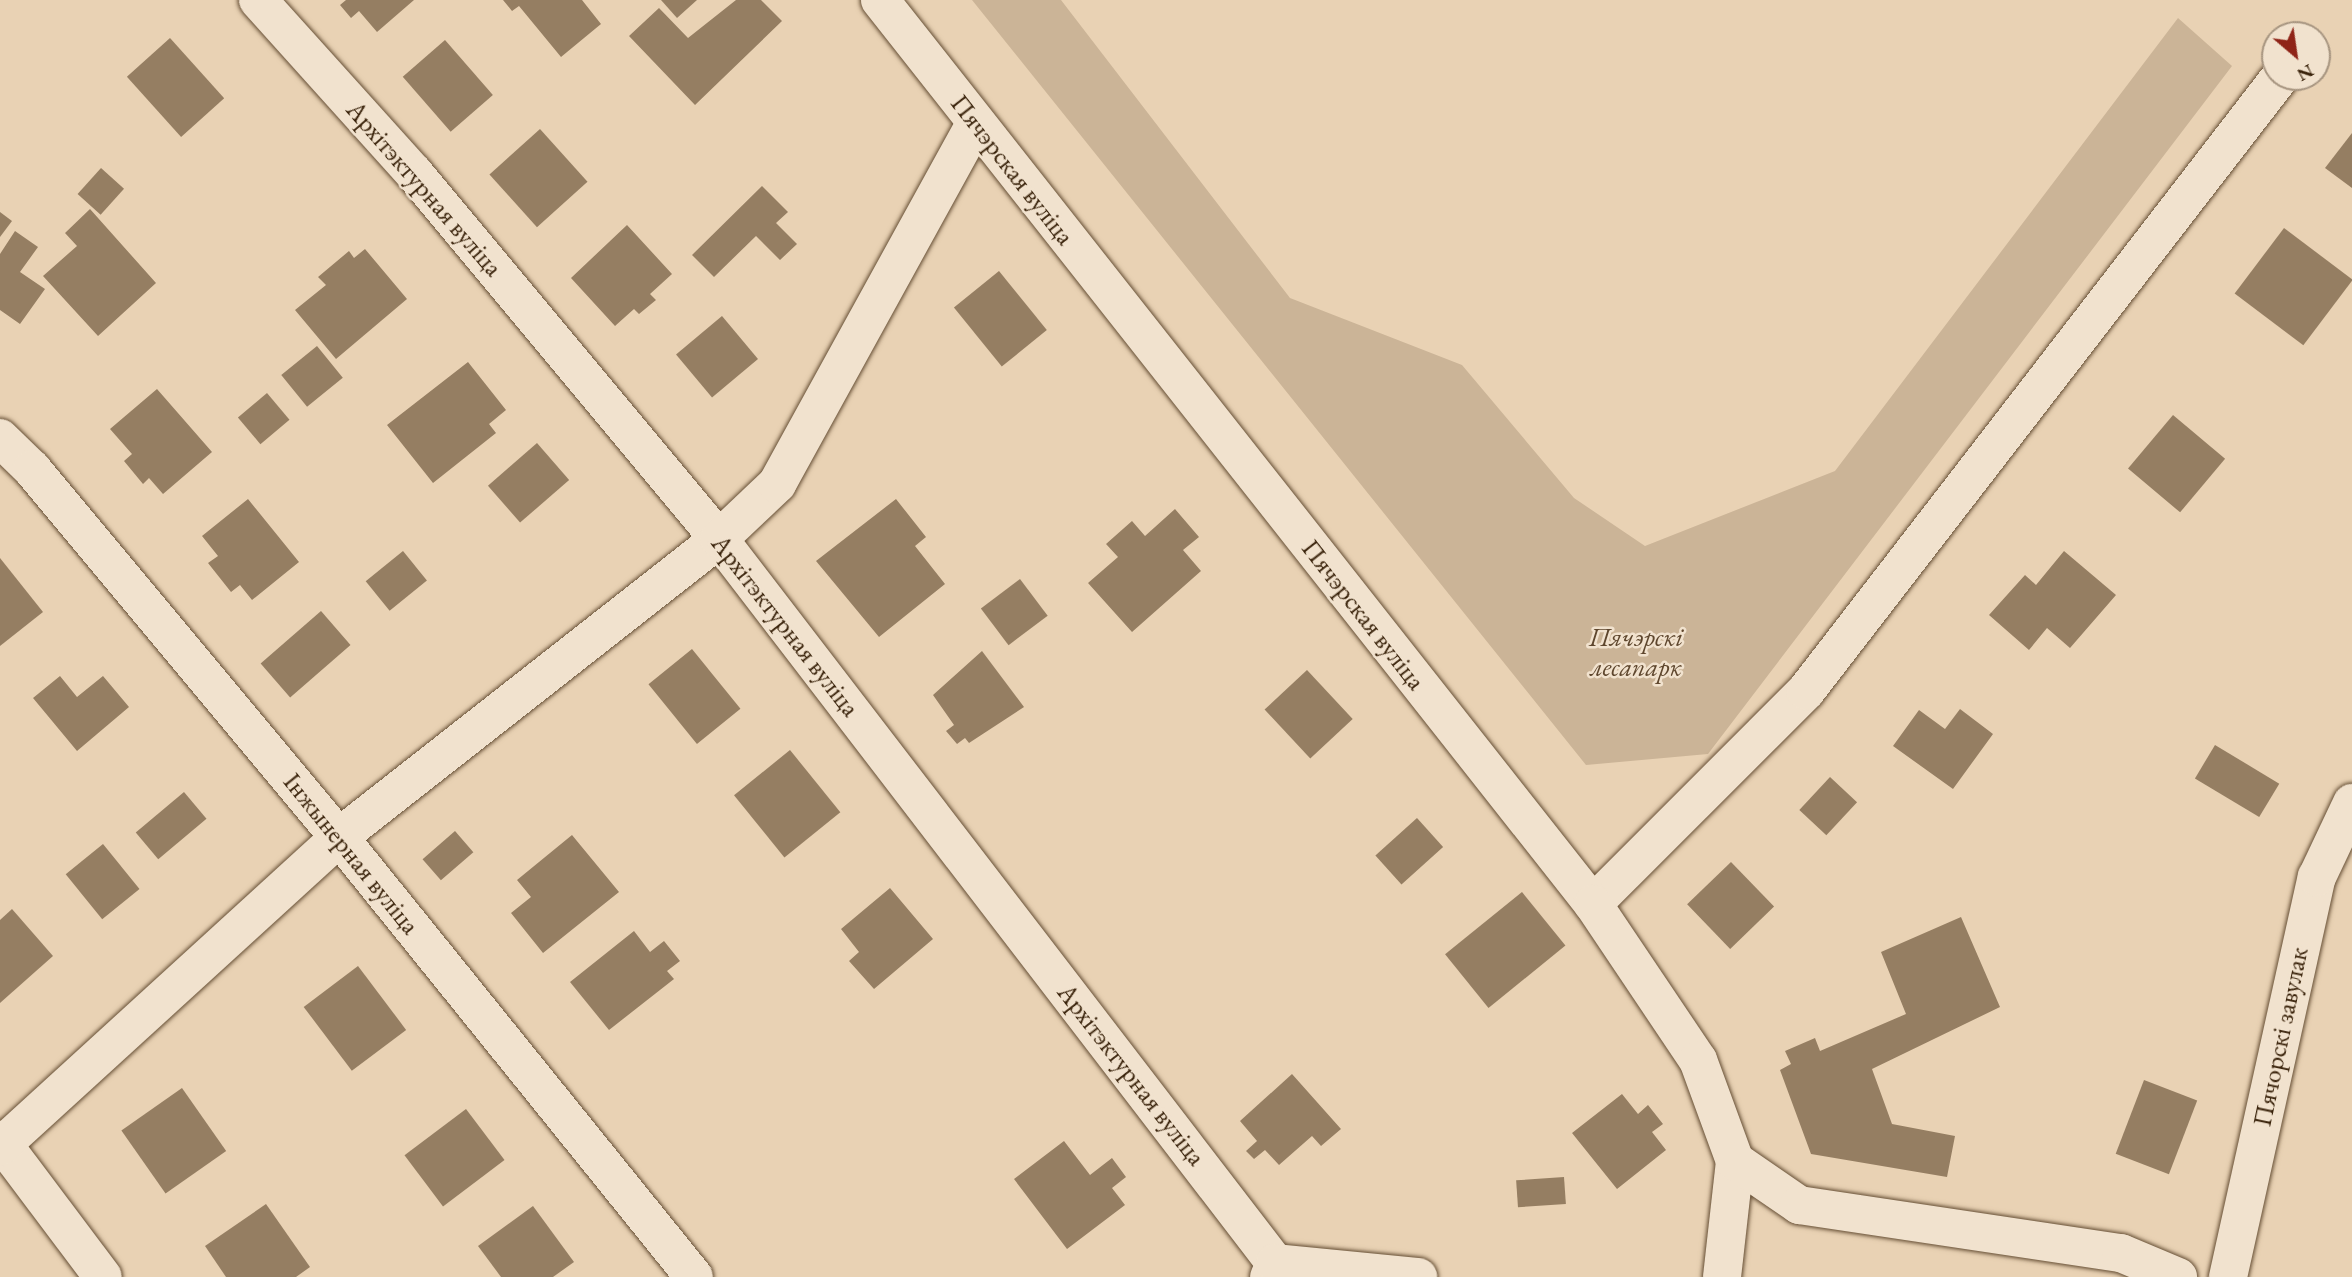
<!DOCTYPE html>
<meta charset="utf-8">
<style>
body{margin:0}
#map{position:relative;width:2352px;height:1277px;overflow:hidden;background:#e9d2b4;font-family:"EB Garamond",serif}
div>[style]{position:absolute}
.green>*{inset:0;background:#cbb497}
.building>*{inset:0;background:#957e62;transform-origin:0 0}
.roads{filter:drop-shadow(0 0 2px #654e34) drop-shadow(0 0 2px #654e34)}
.street>*{height:38px;margin:-19px;padding:0 19px;transform-origin:19px;border-radius:19px;background:#f1e2ce}
.secondary>*{height:38px;margin:-19px;padding:0 19px;transform-origin:19px;border-radius:19px;background:#f1e2ce}
span{translate:-50% -50%;white-space:nowrap;text-align:center;line-height:1.15;-webkit-text-stroke:5px #f1e2ce;paint-order:stroke}
.street-label{font-size:26px;color:#39220a}
.park-label{font-size:26px;color:#5e462d;font-style:italic}
.north{position:absolute;left:2261px;top:21px;width:70px;height:70px;box-sizing:border-box;background:#f1e2ce;border:2px solid #a79580;border-radius:50%;rotate:151deg;font-size:19px;font-weight:700;line-height:28px;text-align:center;color:#39220a}
.north::after{content:'';display:block;margin:auto;width:24px;height:32px;background:#8f2418;clip-path:polygon(50% 0,100% 100%,50% 72%,0 100%)}
</style>
<div id="map">
<div class="green">
<i style="clip-path:polygon(972px 0,1061px 0,1290px 298px,1462px 365px,1574px 498px,1645px 546px,1835px 471px,2178px 18px,2232px 66px,1708px 754px,1586px 765px)"></i>
</div>
<div class="building">
<i style="clip-path:polygon(346px 0,414px 0,377px 32px,359px 11px,351px 18px,340px 5px)"></i>
<i style="clip-path:polygon(503px 0,582px 0,601px 24px,561px 57px,519px 6px,512px 11px)"></i>
<i style="clip-path:polygon(661px 0,697px 0,677px 18px)"></i>
<i style="clip-path:polygon(736px 0,761px 0,782px 21px,695px 105px,629px 36px,659px 8px,688px 38px)"></i>
<i style="left:170px;top:38px;width:81px;height:58px;rotate:48deg"></i>
<i style="left:445px;top:40px;width:73px;height:56px;rotate:49deg"></i>
<i style="left:540px;top:129px;width:71px;height:68px;rotate:48deg"></i>
<i style="clip-path:polygon(2352px 133px,2352px 188px,2325px 168px)"></i>
<i style="left:101px;top:168px;width:31px;height:35px;rotate:42deg"></i>
<i style="clip-path:polygon(762px 186px,788px 212px,776px 223px,797px 244px,780px 260px,756px 236px,714px 277px,692px 255px)"></i>
<i style="clip-path:polygon(90px 209px,156px 283px,98px 336px,43px 276px,77px 246px,65px 233px)"></i>
<i style="clip-path:polygon(0 212px,12px 221px,0 237px)"></i>
<i style="clip-path:polygon(627px 225px,672px 274px,650px 294px,656px 300px,639px 314px,634px 309px,615px 326px,571px 278px)"></i>
<i style="left:2284px;top:228px;width:86px;height:82px;rotate:37deg"></i>
<i style="clip-path:polygon(15px 231px,38px 247px,20px 272px,45px 289px,20px 324px,0 310px,0 254px)"></i>
<i style="clip-path:polygon(365px 249px,407px 299px,336px 359px,295px 310px,326px 285px,318px 277px,349px 251px,354px 258px)"></i>
<i style="left:999px;top:271px;width:76px;height:58px;rotate:51deg"></i>
<i style="left:722px;top:316px;width:56px;height:60px;rotate:50deg"></i>
<i style="left:317px;top:346px;width:41px;height:46px;rotate:51deg"></i>
<i style="clip-path:polygon(468px 362px,506px 410px,489px 424px,496px 433px,433px 483px,387px 425px)"></i>
<i style="clip-path:polygon(157px 389px,212px 452px,163px 494px,149px 478px,143px 484px,124px 461px,132px 454px,110px 429px)"></i>
<i style="left:267px;top:393px;width:35px;height:38px;rotate:50deg"></i>
<i style="left:2173px;top:415px;width:68px;height:70px;rotate:40deg"></i>
<i style="left:537px;top:443px;width:49px;height:65px;rotate:49deg"></i>
<i style="clip-path:polygon(248px 499px,299px 562px,252px 600px,240px 585px,231px 592px,208px 563px,218px 556px,202px 536px)"></i>
<i style="clip-path:polygon(896px 499px,926px 537px,915px 546px,945px 584px,879px 637px,816px 561px)"></i>
<i style="clip-path:polygon(1175px 509px,1199px 537px,1183px 550px,1201px 571px,1132px 632px,1088px 583px,1118px 557px,1106px 544px,1132px 521px,1145px 536px)"></i>
<i style="left:403px;top:551px;width:38px;height:48px;rotate:51deg"></i>
<i style="clip-path:polygon(2064px 551px,2116px 595px,2070px 648px,2047px 628px,2029px 650px,1989px 615px,2025px 575px,2036px 585px)"></i>
<i style="clip-path:polygon(0 558px,43px 612px,0 646px)"></i>
<i style="left:1020px;top:579px;width:46px;height:49px;rotate:53deg"></i>
<i style="left:321px;top:611px;width:45px;height:80px;rotate:49deg"></i>
<i style="left:692px;top:649px;width:77px;height:56px;rotate:51deg"></i>
<i style="clip-path:polygon(982px 651px,1024px 707px,969px 743px,965px 738px,957px 744px,946px 731px,954px 725px,933px 695px)"></i>
<i style="left:1307px;top:670px;width:67px;height:58px;rotate:47deg"></i>
<i style="clip-path:polygon(60px 676px,77px 697px,103px 676px,129px 707px,77px 751px,33px 698px)"></i>
<i style="clip-path:polygon(1960px 709px,1993px 734px,1953px 789px,1893px 746px,1919px 710px,1945px 729px)"></i>
<i style="left:2215px;top:745px;width:75px;height:39px;rotate:31deg"></i>
<i style="left:790px;top:750px;width:80px;height:72px;rotate:51deg"></i>
<i style="left:1830px;top:777px;width:37px;height:45px;rotate:43deg"></i>
<i style="left:184px;top:792px;width:35px;height:63px;rotate:50deg"></i>
<i style="left:1417px;top:818px;width:39px;height:56px;rotate:48deg"></i>
<i style="left:455px;top:831px;width:28px;height:43px;rotate:49deg"></i>
<i style="clip-path:polygon(572px 835px,619px 892px,543px 953px,511px 913px,531px 897px,517px 880px)"></i>
<i style="left:103px;top:844px;width:58px;height:48px;rotate:51deg"></i>
<i style="left:1731px;top:862px;width:62px;height:61px;rotate:46deg"></i>
<i style="clip-path:polygon(890px 888px,933px 939px,874px 989px,849px 961px,859px 952px,841px 929px)"></i>
<i style="left:1522px;top:892px;width:69px;height:99px;rotate:51deg"></i>
<i style="clip-path:polygon(12px 909px,53px 956px,0 1003px,0 920px)"></i>
<i style="clip-path:polygon(1961px 917px,2000px 1007px,1872px 1069px,1892px 1124px,1955px 1136px,1947px 1177px,1811px 1154px,1780px 1070px,1791px 1064px,1785px 1051px,1815px 1038px,1820px 1051px,1906px 1014px,1881px 952px)"></i>
<i style="clip-path:polygon(634px 931px,650px 952px,664px 941px,680px 961px,667px 971px,674px 979px,609px 1030px,570px 982px)"></i>
<i style="left:358px;top:966px;width:80px;height:68px;rotate:53deg"></i>
<i style="clip-path:polygon(1292px 1074px,1341px 1129px,1321px 1146px,1312px 1136px,1279px 1165px,1265px 1150px,1254px 1159px,1246px 1151px,1257px 1141px,1240px 1121px)"></i>
<i style="left:2144px;top:1080px;width:57px;height:79px;rotate:21deg"></i>
<i style="left:182px;top:1088px;width:77px;height:74px;rotate:55deg"></i>
<i style="clip-path:polygon(1622px 1094px,1638px 1114px,1648px 1105px,1663px 1124px,1652px 1132px,1666px 1150px,1617px 1189px,1572px 1133px)"></i>
<i style="left:466px;top:1109px;width:64px;height:77px;rotate:53deg"></i>
<i style="clip-path:polygon(1064px 1141px,1090px 1175px,1112px 1158px,1126px 1177px,1112px 1188px,1125px 1205px,1067px 1249px,1014px 1179px)"></i>
<i style="left:1564px;top:1177px;width:27px;height:48px;rotate:86deg"></i>
<i style="clip-path:polygon(266px 1204px,310px 1267px,296px 1277px,226px 1277px,205px 1246px)"></i>
<i style="clip-path:polygon(533px 1206px,574px 1262px,553px 1277px,501px 1277px,478px 1246px)"></i>
</div>
<div class="roads">
<div class="street">
<i style="left:258px;top:0;width:233px;rotate:48deg"></i>
<i style="left:414px;top:173px;width:476px;rotate:50.2deg"></i>
<i style="left:719px;top:539px;width:913px;rotate:52.48deg"></i>
<i style="left:1275px;top:1263px;width:15px;rotate:113deg"></i>
<i style="left:0;top:438px;width:45px;rotate:44.1deg"></i>
<i style="left:32px;top:469px;width:479px;rotate:50.2deg"></i>
<i style="left:339px;top:837px;width:565px;rotate:51.1deg"></i>
<i style="left:1593px;top:904px;width:301px;rotate:-45deg"></i>
<i style="left:1806px;top:691px;width:776px;rotate:-52.33deg"></i>
<i style="left:0;top:1140px;width:171px;rotate:53.1deg"></i>
<i style="left:0;top:1147px;width:459px;rotate:-42.4deg"></i>
<i style="left:339px;top:837px;width:483px;rotate:-38.1deg"></i>
<i style="left:719px;top:539px;width:80px;rotate:-43.5deg"></i>
<i style="left:777px;top:484px;width:411px;rotate:-61.2deg"></i>
<i style="left:1275px;top:1263px;width:144px;rotate:5.6deg"></i>
<i style="left:1722px;top:1277px;width:117px;rotate:-83.6deg"></i>
<i style="left:2228px;top:1277px;width:410px;rotate:-77.5deg"></i>
<i style="left:2317px;top:877px;width:82px;rotate:-64.7deg"></i>
</div>
<div class="secondary">
<i style="left:880px;top:0;width:1151px;rotate:51.74deg"></i>
<i style="left:1593px;top:904px;width:188px;rotate:56.1deg"></i>
<i style="left:1698px;top:1060px;width:108px;rotate:69.9deg"></i>
<i style="left:1735px;top:1161px;width:78px;rotate:34.5deg"></i>
<i style="left:1799px;top:1205px;width:326px;rotate:8.5deg"></i>
<i style="left:2121px;top:1253px;width:62px;rotate:22.8deg"></i>
</div>
</div>
<div class="street-label">
<span style="left:1012px;top:170px;rotate:52deg">Пячэрская вуліца</span>
<span style="left:424px;top:189px;rotate:49deg">Архітэктурная вуліца</span>
<span style="left:1363px;top:615px;rotate:52deg">Пячэрская вуліца</span>
<span style="left:785px;top:626px;rotate:52deg">Архітэктурная вуліца</span>
<span style="left:351px;top:854px;rotate:51deg">Інжынерная вуліца</span>
<span style="left:2281px;top:1037px;rotate:-78deg">Пячорскі завулак</span>
<span style="left:1131px;top:1075px;rotate:52deg">Архітэктурная вуліца</span>
</div>
<div class="park-label">
<span style="left:1636px;top:653px">Пячэрскі<br>лесапарк</span>
</div>
<div class="north">N</div>
</div>
